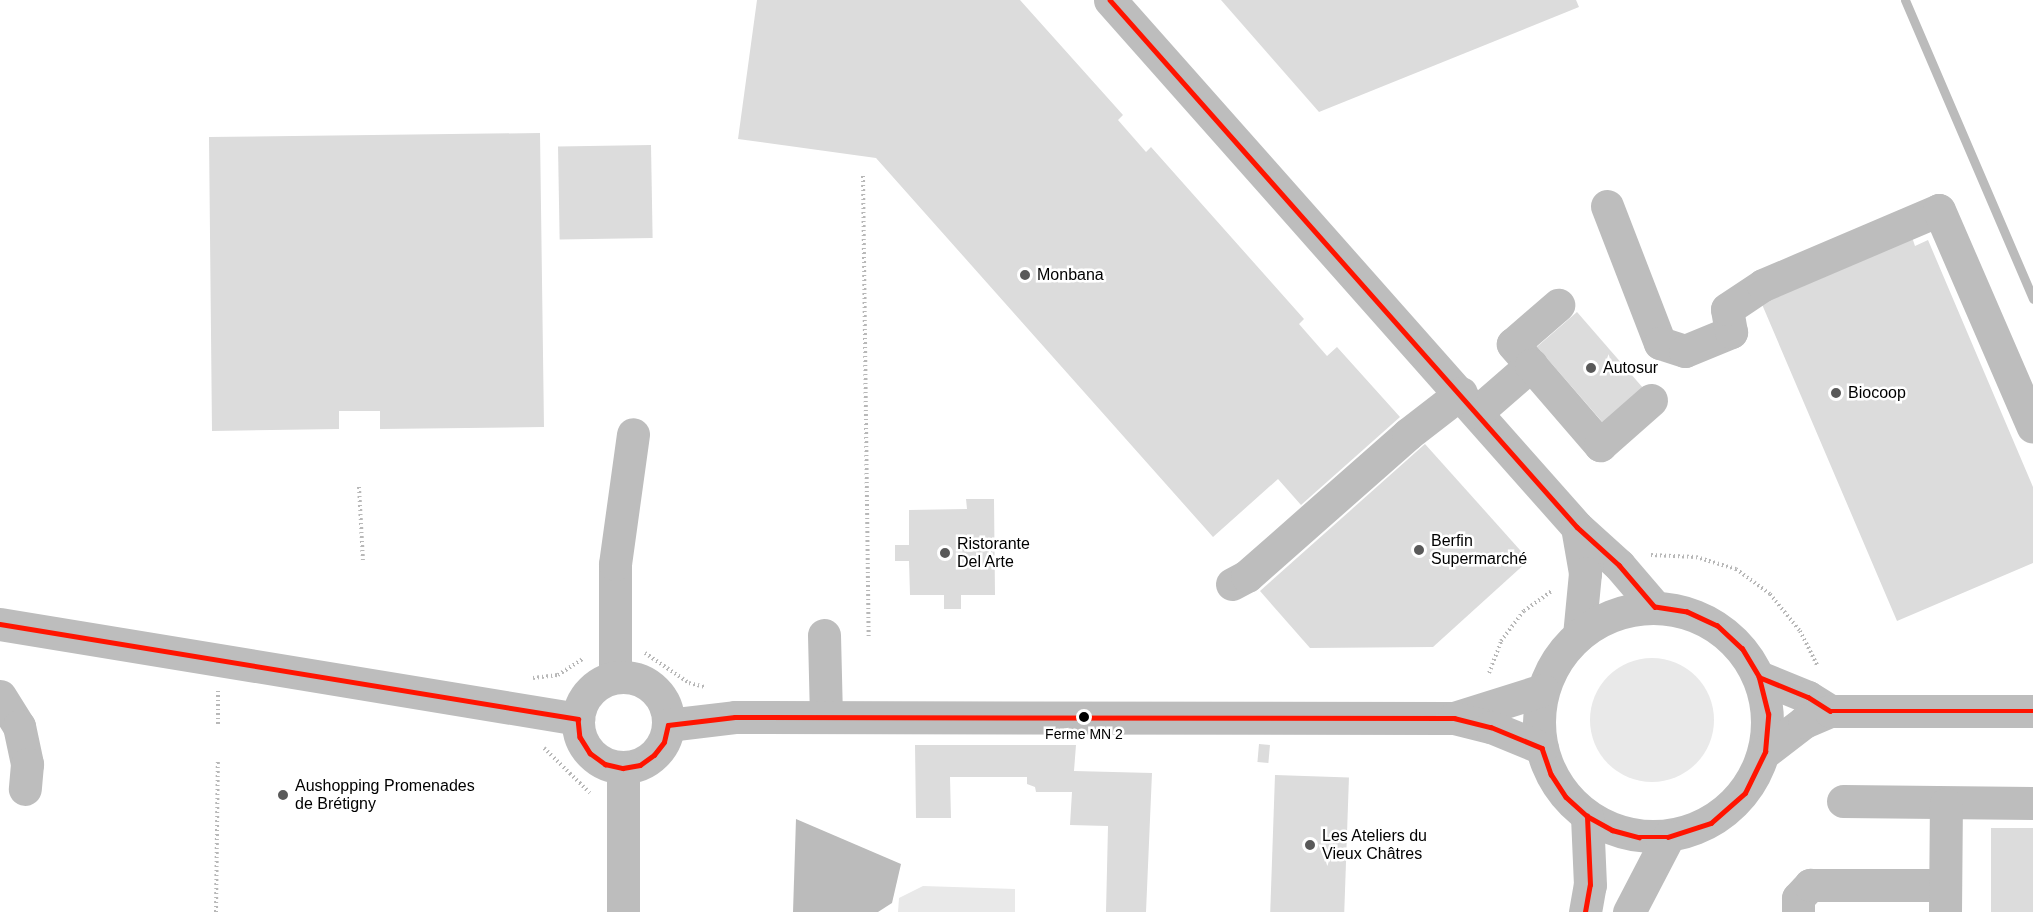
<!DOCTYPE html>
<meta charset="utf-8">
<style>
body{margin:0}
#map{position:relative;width:2033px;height:912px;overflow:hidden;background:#fff;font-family:Arial,sans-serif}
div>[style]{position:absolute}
.green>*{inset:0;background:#e9e9e9}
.round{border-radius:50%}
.water>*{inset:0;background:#bbb}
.stream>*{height:9px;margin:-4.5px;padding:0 4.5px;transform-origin:4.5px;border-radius:4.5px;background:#bbb}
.building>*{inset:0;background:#dcdcdc;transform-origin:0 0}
.path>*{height:4px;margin-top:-2px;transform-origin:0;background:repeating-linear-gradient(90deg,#b8b8b8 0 1.5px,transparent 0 4.5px)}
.minor>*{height:33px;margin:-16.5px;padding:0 16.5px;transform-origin:16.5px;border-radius:16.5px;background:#bdbdbd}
.minor>.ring{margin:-16.5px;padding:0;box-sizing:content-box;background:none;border:33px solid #bdbdbd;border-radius:50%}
.bus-1>*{height:4.5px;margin:-2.25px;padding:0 2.25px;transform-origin:2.25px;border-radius:2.25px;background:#ff1400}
.dots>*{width:16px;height:16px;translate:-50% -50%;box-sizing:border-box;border:3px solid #fff;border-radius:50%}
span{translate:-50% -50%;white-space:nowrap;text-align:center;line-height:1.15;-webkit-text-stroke:5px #fff;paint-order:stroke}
.bus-label{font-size:14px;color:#000}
.poi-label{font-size:16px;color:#000}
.left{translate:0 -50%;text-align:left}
</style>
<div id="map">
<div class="green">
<i class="round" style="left:1590px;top:658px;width:124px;height:124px"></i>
<i style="clip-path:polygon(923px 886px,1015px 889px,1015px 912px,898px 912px,899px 898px)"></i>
</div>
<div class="water">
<i style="clip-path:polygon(796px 819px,901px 864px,892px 903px,878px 912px,793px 912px)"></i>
</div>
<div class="stream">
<i style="left:1905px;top:0;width:325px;rotate:66.8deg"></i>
</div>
<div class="building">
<i style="clip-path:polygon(757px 0,1020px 0,1123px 115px,1118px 120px,1146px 152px,1151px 147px,1304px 319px,1299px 324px,1327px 356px,1337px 347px,1400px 417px,1301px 505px,1278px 479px,1213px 537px,876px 158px,738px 139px)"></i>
<i style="clip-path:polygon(1221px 0,1576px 0,1579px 7px,1319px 112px)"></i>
<i style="clip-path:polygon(540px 133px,544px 427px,380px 429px,380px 411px,339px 411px,339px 429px,212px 431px,209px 137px)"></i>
<i style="left:651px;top:145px;width:93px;height:93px;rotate:89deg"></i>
<i style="clip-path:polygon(1912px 237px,1915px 246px,1928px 240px,2033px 487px,2033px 563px,1897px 621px,1761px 302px)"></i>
<i style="left:1577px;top:312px;width:102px;height:53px;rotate:49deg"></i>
<i style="clip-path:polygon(1425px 444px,1529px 560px,1433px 647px,1310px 648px,1260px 591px)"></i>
<i style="clip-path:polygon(966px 499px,994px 499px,995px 595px,961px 595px,961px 609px,944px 609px,944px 595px,910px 595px,909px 561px,895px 561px,895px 545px,909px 545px,909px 510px,967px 509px)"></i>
<i style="left:1259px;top:744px;width:11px;height:18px;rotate:5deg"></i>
<i style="clip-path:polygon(915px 745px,1076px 745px,1074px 771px,1152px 773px,1146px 912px,1106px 912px,1108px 826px,1070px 825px,1072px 792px,1036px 792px,1035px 787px,1027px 784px,1027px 777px,950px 777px,951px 818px,916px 818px)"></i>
<i style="left:1275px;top:775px;width:74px;height:137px;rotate:2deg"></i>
<i style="left:2033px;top:828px;width:84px;height:42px;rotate:90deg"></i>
</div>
<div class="path">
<i style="left:863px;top:176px;width:460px;rotate:89.3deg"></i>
<i style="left:359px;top:487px;width:75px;rotate:86.9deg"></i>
<i style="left:1651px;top:555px;width:45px;rotate:2.5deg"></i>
<i style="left:1696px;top:557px;width:42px;rotate:16.7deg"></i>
<i style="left:1736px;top:569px;width:42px;rotate:36.3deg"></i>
<i style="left:1770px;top:594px;width:48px;rotate:51deg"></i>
<i style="left:1800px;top:631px;width:40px;rotate:63.4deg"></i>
<i style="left:645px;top:653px;width:53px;rotate:34.3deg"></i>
<i style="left:689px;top:683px;width:16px;rotate:14deg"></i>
<i style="left:1489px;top:673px;width:34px;rotate:-69deg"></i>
<i style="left:1501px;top:641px;width:38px;rotate:-53deg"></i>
<i style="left:1524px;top:611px;width:34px;rotate:-36deg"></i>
<i style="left:533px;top:678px;width:25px;rotate:-7deg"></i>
<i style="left:558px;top:675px;width:30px;rotate:-33deg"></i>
<i style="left:218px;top:724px;width:33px;rotate:-90deg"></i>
<i style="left:544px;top:748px;width:64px;rotate:44.4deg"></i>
<i style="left:216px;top:912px;width:153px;rotate:-89.3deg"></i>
</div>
<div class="minor">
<i style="left:1110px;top:0;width:704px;rotate:48.45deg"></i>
<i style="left:1577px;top:527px;width:57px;rotate:42.1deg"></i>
<i style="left:1619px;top:565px;width:55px;rotate:49.4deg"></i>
<i style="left:1607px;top:206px;width:147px;rotate:68.9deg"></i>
<i style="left:1660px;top:343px;width:26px;rotate:18deg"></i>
<i style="left:1685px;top:351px;width:50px;rotate:-22.4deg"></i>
<i style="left:1731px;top:332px;width:23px;rotate:-100deg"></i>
<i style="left:1727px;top:309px;width:43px;rotate:-33.7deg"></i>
<i style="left:1763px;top:285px;width:191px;rotate:-23.1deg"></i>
<i style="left:1939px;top:210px;width:236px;rotate:66.6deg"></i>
<i style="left:1531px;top:365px;width:28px;rotate:-131deg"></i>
<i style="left:1513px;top:344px;width:60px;rotate:-40.9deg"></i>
<i style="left:1477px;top:412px;width:72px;rotate:-41deg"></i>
<i style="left:1531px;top:365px;width:106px;rotate:49.2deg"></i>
<i style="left:1600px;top:445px;width:68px;rotate:-41.4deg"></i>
<i style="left:1577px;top:527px;width:47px;rotate:80.1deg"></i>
<i style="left:1585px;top:573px;width:62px;rotate:95.5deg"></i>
<i style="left:1232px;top:584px;width:17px;rotate:-28deg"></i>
<i style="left:1247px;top:576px;width:215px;rotate:-41.4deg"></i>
<i style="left:1408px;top:434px;width:67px;rotate:-37.7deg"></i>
<i class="ring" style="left:1539px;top:608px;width:195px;height:195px"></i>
<i style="left:0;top:624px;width:586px;rotate:9.33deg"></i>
<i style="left:824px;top:635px;width:82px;rotate:88.6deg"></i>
<i style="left:615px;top:677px;width:113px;rotate:-90deg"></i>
<i style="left:615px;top:564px;width:131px;rotate:-82.1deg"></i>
<i style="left:1759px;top:677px;width:53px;rotate:22.2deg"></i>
<i style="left:1808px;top:697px;width:26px;rotate:32deg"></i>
<i class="ring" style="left:578px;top:677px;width:57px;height:57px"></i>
<i style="left:0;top:696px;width:36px;rotate:58deg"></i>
<i style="left:19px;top:726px;width:39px;rotate:78deg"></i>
<i style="left:27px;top:764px;width:25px;rotate:95deg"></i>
<i style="left:1454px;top:718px;width:93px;rotate:-17.5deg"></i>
<i style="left:668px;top:725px;width:67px;rotate:-6.8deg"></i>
<i style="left:735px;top:717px;width:719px;rotate:0.08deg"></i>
<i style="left:1454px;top:718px;width:38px;rotate:14deg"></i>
<i style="left:1491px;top:727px;width:55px;rotate:22.4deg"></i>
<i style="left:1765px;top:752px;width:49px;rotate:-37.6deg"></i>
<i style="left:1804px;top:722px;width:28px;rotate:-23deg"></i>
<i style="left:1830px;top:711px;width:203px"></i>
<i style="left:623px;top:768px;width:144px;rotate:90deg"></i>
<i style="left:1843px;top:801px;width:190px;rotate:0.6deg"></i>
<i style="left:1585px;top:912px;width:27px;rotate:-80deg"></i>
<i style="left:1590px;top:885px;width:69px;rotate:-92.5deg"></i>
<i style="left:1629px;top:912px;width:85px;rotate:-62.5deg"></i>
<i style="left:1798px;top:912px;width:14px;rotate:-90deg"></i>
<i style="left:1798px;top:898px;width:18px;rotate:-47deg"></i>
<i style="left:1810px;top:885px;width:135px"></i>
<i style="left:1945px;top:912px;width:108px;rotate:-89.5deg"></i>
</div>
<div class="bus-1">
<i style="left:1110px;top:0;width:704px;rotate:48.45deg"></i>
<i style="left:1577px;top:527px;width:57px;rotate:42.1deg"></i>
<i style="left:1619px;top:565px;width:55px;rotate:49.4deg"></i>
<i style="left:0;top:624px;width:586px;rotate:9.33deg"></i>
<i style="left:1759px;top:677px;width:53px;rotate:22.2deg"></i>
<i style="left:1808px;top:697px;width:26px;rotate:32deg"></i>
<i style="left:1830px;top:711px;width:203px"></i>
<i style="left:578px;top:719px;width:18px;rotate:84deg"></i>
<i style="left:580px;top:737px;width:19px;rotate:58deg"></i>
<i style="left:590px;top:753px;width:19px;rotate:36deg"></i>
<i style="left:605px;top:764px;width:18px;rotate:13deg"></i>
<i style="left:623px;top:768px;width:17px;rotate:-10deg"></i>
<i style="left:640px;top:765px;width:17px;rotate:-36deg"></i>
<i style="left:654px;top:755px;width:16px;rotate:-52deg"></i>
<i style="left:664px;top:742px;width:17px;rotate:-77deg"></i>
<i style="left:668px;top:725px;width:67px;rotate:-6.8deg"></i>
<i style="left:735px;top:717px;width:719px;rotate:0.08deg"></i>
<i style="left:1454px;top:718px;width:38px;rotate:14deg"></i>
<i style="left:1491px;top:727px;width:55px;rotate:22.4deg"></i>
<i style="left:1542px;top:748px;width:28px;rotate:71deg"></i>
<i style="left:1551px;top:774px;width:27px;rotate:57deg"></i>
<i style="left:1566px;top:797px;width:28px;rotate:42deg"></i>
<i style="left:1587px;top:816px;width:29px;rotate:29deg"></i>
<i style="left:1612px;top:830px;width:28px;rotate:15deg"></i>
<i style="left:1639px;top:837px;width:29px"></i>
<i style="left:1668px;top:837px;width:45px;rotate:-18deg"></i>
<i style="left:1711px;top:823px;width:45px;rotate:-41.4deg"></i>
<i style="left:1745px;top:793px;width:46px;rotate:-64deg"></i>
<i style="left:1765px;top:752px;width:38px;rotate:-85deg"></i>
<i style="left:1768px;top:714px;width:38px;rotate:-104deg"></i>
<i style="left:1759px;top:677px;width:33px;rotate:-121deg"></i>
<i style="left:1742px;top:649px;width:34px;rotate:-137deg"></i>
<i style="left:1717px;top:626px;width:33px;rotate:-155deg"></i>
<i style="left:1687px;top:612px;width:32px;rotate:-171deg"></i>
<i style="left:1585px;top:912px;width:27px;rotate:-80deg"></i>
<i style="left:1590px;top:885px;width:69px;rotate:-92.5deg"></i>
</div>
<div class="dots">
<i style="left:1025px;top:275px;background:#595959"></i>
<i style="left:1591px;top:368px;background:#595959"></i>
<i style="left:1836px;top:393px;background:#595959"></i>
<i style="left:1419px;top:550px;background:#595959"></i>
<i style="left:945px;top:553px;background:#595959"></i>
<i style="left:1084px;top:717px;background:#000"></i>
<i style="left:283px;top:795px;background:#595959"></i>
<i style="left:1310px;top:845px;background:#595959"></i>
</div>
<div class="bus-label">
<span style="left:1084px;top:734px">Ferme MN 2</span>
</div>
<div class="poi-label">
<span class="left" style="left:1037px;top:275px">Monbana</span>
<span class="left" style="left:1603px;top:368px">Autosur</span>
<span class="left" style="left:1848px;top:393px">Biocoop</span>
<span class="left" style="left:1431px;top:550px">Berfin<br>Supermarché</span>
<span class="left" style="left:957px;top:553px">Ristorante<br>Del Arte</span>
<span class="left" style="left:295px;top:795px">Aushopping Promenades<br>de Brétigny</span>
<span class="left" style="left:1322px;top:845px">Les Ateliers du<br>Vieux Châtres</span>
</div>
</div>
